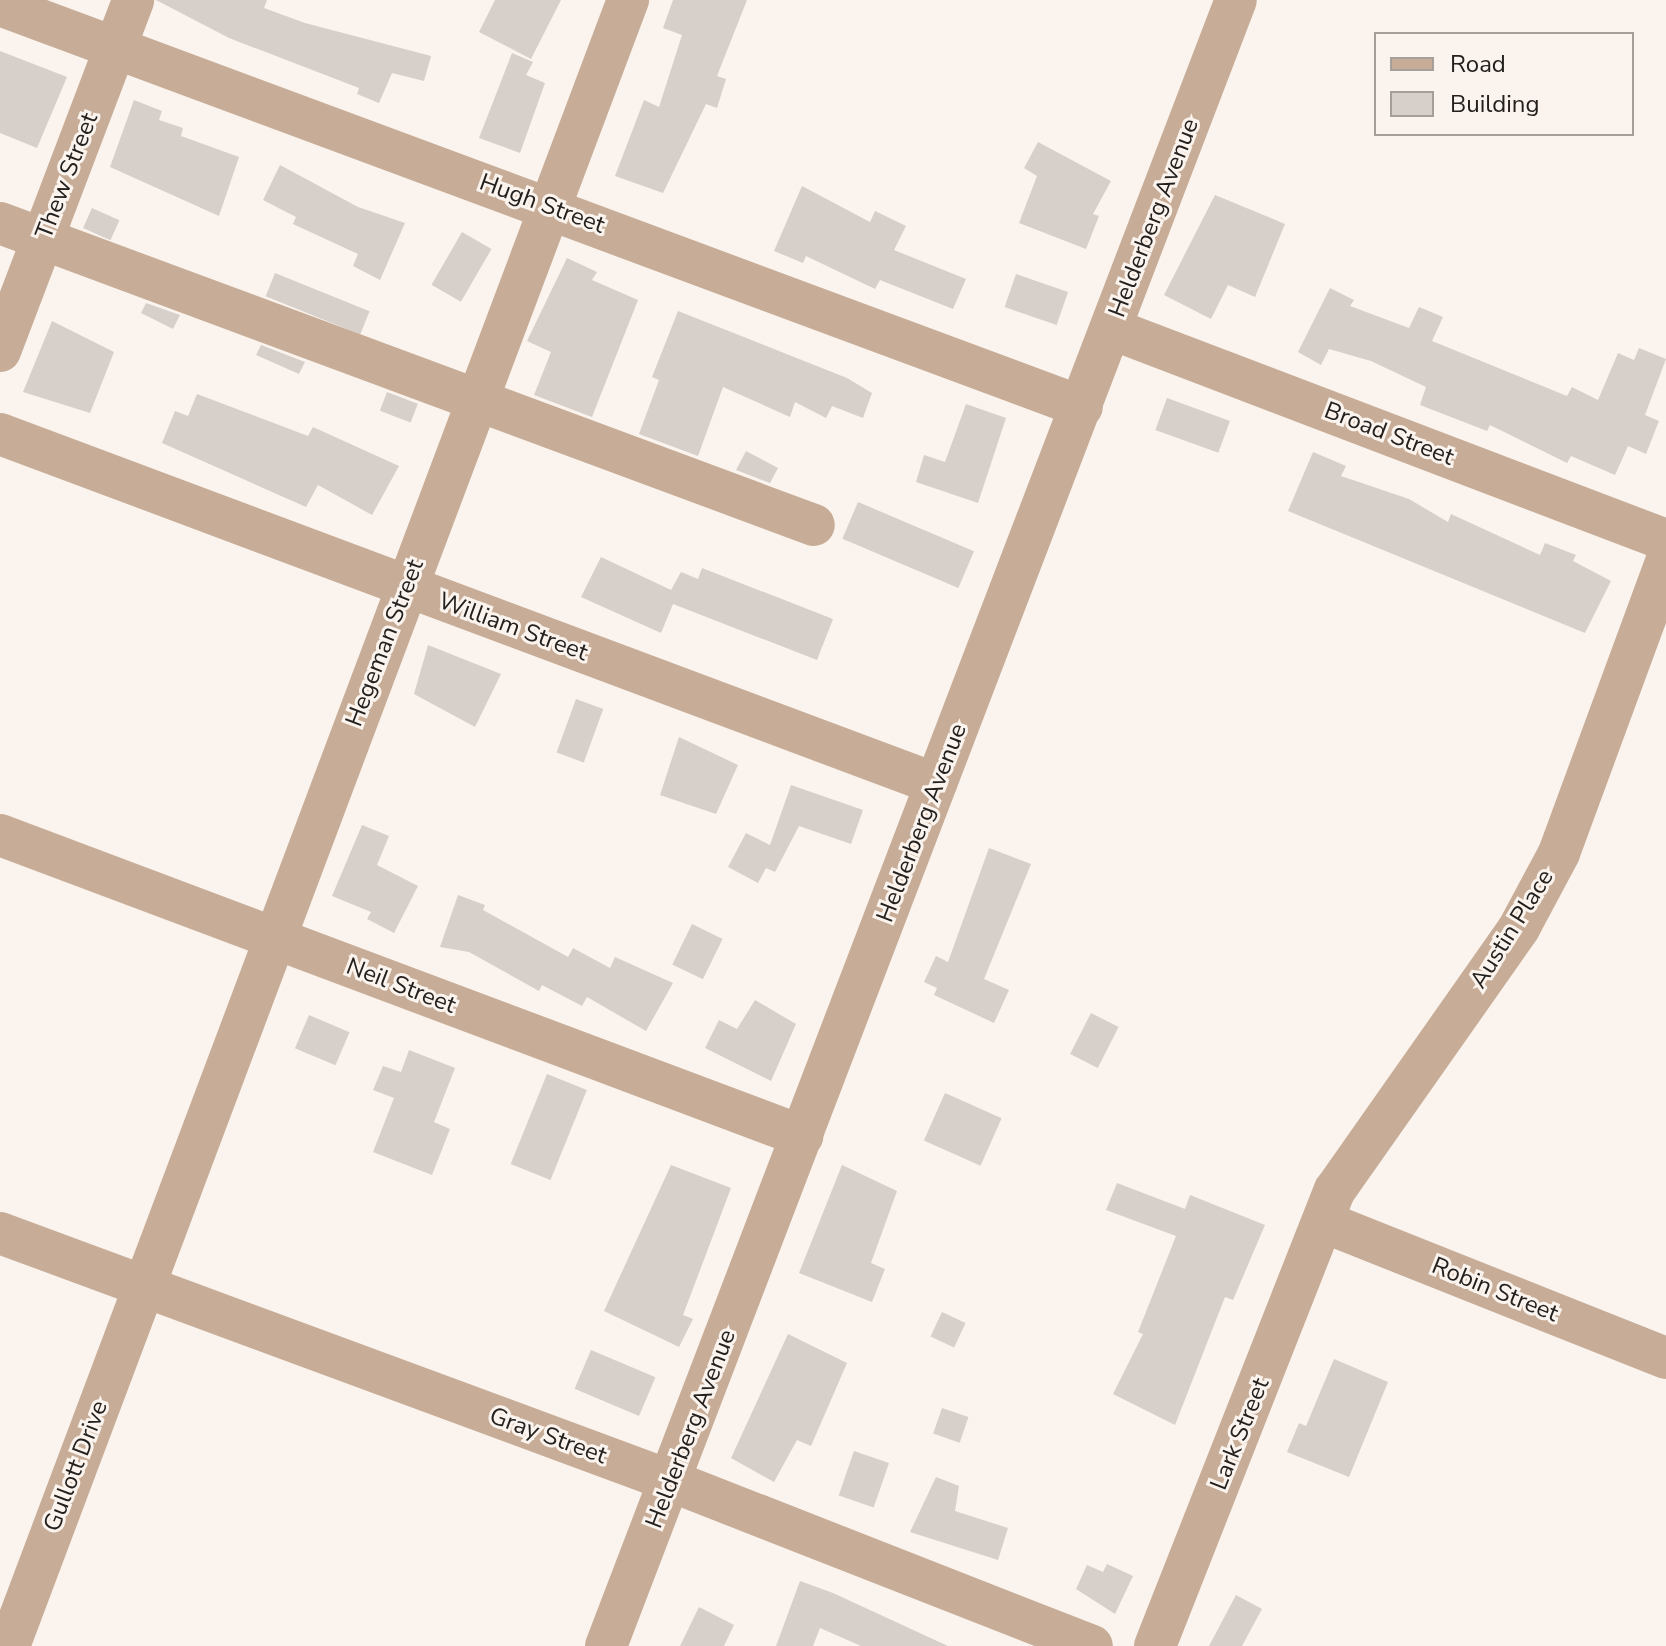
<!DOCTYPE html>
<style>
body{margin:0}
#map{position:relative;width:1666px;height:1646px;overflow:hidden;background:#fbf3ed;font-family:"Nunito Sans",sans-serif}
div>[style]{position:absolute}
.building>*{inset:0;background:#d7cfc9;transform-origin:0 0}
.minor>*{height:42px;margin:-21px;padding:0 21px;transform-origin:21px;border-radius:21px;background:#c7ad97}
span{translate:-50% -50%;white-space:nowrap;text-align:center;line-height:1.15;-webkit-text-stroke:6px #fbf3ed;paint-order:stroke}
.street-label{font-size:24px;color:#23201e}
.legend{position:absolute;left:1374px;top:32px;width:260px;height:104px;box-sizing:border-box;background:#fbf3ed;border:2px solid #a59f9a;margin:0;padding:10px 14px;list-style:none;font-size:24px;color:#23201e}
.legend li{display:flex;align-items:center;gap:16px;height:40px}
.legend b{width:40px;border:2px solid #a59f9a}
</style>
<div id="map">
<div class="building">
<i style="clip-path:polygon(156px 0,267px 0,264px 8px,305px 23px,431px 56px,424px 81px,392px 73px,379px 103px,357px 94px,359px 88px,229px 38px)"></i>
<i style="clip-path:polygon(495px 0,561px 0,531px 59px,479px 32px)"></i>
<i style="clip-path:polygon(673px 0,747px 0,717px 76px,726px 79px,717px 108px,706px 104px,663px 193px,615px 176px,644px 100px,659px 107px,682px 35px,663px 28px)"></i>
<i style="clip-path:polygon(0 51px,67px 77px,37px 148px,0 133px)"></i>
<i style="clip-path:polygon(512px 53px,533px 62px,526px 75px,545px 83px,520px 153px,479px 138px)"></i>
<i style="clip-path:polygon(134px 100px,162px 111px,159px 120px,183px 128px,181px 136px,239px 157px,219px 216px,110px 167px)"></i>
<i style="clip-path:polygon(1038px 142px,1111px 181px,1093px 214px,1099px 216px,1086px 249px,1019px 223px,1037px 176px,1024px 168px)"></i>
<i style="clip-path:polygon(280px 165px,358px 207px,405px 223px,380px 280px,353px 266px,358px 254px,293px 224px,296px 217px,263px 200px)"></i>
<i style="clip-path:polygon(802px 186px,870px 222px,875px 211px,906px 226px,894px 250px,966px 279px,953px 309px,880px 280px,875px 289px,806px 256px,803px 263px,774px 251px)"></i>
<i style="clip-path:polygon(1215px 195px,1285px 224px,1255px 297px,1228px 285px,1211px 319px,1164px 295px)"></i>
<i style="left:92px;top:208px;width:30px;height:22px;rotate:24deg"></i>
<i style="left:462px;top:232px;width:34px;height:61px;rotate:30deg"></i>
<i style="clip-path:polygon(567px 258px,597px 272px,592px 280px,638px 300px,592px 417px,534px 395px,551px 352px,527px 341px)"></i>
<i style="left:275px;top:273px;width:102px;height:25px;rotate:22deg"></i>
<i style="left:1016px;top:274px;width:55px;height:35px;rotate:19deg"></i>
<i style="clip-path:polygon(1330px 288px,1354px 300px,1350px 306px,1409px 328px,1419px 307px,1443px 317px,1432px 341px,1567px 396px,1572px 387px,1598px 400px,1618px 353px,1634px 360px,1639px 348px,1666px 359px,1645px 415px,1659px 421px,1646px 454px,1628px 446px,1615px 475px,1571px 456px,1567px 463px,1490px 425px,1487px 431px,1420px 405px,1426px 387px,1371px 361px,1329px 349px,1321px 365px,1298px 352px)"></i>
<i style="clip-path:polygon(146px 303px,180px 315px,173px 329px,141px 313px)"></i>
<i style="clip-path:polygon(678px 311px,847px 378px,872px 393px,863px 418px,832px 406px,826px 418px,795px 402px,790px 417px,723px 387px,698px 456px,639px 434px,659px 380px,652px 377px)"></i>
<i style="clip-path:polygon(52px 321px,114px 352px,90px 413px,23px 392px)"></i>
<i style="clip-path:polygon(261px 345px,305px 362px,299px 374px,256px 355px)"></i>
<i style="left:387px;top:392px;width:33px;height:20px;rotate:21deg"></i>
<i style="clip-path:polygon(197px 394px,308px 436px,313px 427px,399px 466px,372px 515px,318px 485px,306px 507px,162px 443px,175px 411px,188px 416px)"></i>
<i style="left:1167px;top:398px;width:67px;height:34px;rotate:20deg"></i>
<i style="clip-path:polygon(966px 404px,1006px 418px,978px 503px,916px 482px,924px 455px,945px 462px)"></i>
<i style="clip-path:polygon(746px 451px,778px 468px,770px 483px,736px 470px)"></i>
<i style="clip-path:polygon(1313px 452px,1346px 466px,1341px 476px,1409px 499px,1448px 522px,1451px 514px,1540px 555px,1545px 543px,1576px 555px,1573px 561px,1611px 581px,1585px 633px,1288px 511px)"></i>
<i style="left:858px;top:502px;width:126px;height:40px;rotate:23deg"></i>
<i style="clip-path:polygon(601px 557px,671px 590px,681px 572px,698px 579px,702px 568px,833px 619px,817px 660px,673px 604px,661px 633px,581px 597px)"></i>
<i style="clip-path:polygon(428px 645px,501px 674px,475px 727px,414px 694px)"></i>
<i style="left:576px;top:699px;width:29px;height:57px;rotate:20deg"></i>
<i style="clip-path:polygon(679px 737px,738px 765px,716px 814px,660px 795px)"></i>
<i style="clip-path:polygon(791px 785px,863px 810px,851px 844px,799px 826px,775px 872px,766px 868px,758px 883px,728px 867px,746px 833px,770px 845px)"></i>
<i style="clip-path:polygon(362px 825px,389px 836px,377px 865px,418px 886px,394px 933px,367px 919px,371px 912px,332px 896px)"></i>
<i style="clip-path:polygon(989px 848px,1031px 864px,984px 979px,1009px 990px,994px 1023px,934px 995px,937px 988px,924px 982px,936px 956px,948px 962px)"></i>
<i style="clip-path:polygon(458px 895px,485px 905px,483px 910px,568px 957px,573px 948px,610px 968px,615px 957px,673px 983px,646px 1031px,587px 997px,582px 1006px,542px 985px,539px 991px,469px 952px,440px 947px)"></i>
<i style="left:692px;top:924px;width:34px;height:45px;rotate:26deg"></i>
<i style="clip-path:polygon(755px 1000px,796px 1024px,771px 1081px,705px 1048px,719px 1020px,737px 1029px)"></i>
<i style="left:1091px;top:1013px;width:31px;height:46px;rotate:27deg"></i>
<i style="left:309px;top:1015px;width:44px;height:36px;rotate:23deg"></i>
<i style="clip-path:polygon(409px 1050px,455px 1068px,434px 1122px,450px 1129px,432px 1175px,373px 1152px,394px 1098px,373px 1090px,383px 1066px,401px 1072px)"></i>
<i style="left:547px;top:1074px;width:43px;height:97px;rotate:22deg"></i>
<i style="left:945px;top:1093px;width:62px;height:52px;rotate:24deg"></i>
<i style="clip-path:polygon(671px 1165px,731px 1188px,683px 1315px,693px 1319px,679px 1347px,604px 1311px)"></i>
<i style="clip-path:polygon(842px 1165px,897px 1191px,871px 1263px,885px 1269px,872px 1302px,799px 1273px)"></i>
<i style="clip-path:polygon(1117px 1183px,1185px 1209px,1190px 1195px,1265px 1225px,1233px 1300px,1225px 1297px,1175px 1425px,1113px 1394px,1143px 1334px,1138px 1332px,1176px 1236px,1106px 1210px)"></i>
<i style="left:942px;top:1312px;width:26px;height:27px;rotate:25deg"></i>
<i style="clip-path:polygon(788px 1334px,847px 1363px,811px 1446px,797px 1440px,774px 1482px,731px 1458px)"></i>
<i style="left:591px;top:1350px;width:70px;height:42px;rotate:23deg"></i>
<i style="clip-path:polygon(1334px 1359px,1388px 1382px,1349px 1477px,1287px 1452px,1299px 1423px,1306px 1426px)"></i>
<i style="left:942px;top:1408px;width:28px;height:27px;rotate:19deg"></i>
<i style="left:854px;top:1451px;width:37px;height:47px;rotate:19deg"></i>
<i style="clip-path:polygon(936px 1477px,959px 1486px,955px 1511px,1008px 1528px,998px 1560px,910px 1532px)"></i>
<i style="clip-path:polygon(1107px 1564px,1133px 1576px,1115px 1614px,1076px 1589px,1087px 1565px,1103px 1572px)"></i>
<i style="clip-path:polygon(800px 1581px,833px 1593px,948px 1646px,861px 1646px,820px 1628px,813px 1646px,776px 1646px)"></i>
<i style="clip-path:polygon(1236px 1595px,1262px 1609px,1242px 1646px,1209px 1646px)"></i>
<i style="clip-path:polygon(699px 1607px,734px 1625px,724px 1646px,680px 1646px)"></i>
</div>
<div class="minor">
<i style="left:0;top:5px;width:1154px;rotate:20.38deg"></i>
<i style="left:0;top:223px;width:868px;rotate:20.36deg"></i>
<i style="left:1112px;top:329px;width:593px;rotate:20.85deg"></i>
<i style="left:0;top:351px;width:375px;rotate:-69.2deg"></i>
<i style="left:0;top:434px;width:999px;rotate:20.5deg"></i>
<i style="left:0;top:835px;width:857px;rotate:20.57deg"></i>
<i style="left:1324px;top:1222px;width:368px;rotate:21.7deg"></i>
<i style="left:0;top:1233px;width:715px;rotate:20.28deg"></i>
<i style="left:671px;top:1481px;width:452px;rotate:21.4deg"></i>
<i style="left:9px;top:1646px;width:1759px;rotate:-69.39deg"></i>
<i style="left:606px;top:1646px;width:1762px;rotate:-69.06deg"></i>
<i style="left:1155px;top:1646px;width:490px;rotate:-68.5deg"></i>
<i style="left:1335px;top:1190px;width:320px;rotate:-54.9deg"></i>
<i style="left:1519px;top:928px;width:85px;rotate:-61.9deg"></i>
<i style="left:1559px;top:853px;width:310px;rotate:-69.8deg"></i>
</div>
<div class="street-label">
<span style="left:67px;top:176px;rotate:-69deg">Thew Street</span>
<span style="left:542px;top:204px;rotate:20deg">Hugh Street</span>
<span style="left:1154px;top:218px;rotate:-69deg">Helderberg Avenue</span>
<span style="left:1389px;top:434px;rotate:21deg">Broad Street</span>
<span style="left:513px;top:627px;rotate:20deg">William Street</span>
<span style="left:385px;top:643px;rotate:-69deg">Hegeman Street</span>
<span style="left:922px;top:823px;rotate:-69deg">Helderberg Avenue</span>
<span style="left:1512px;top:929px;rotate:-58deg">Austin Place</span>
<span style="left:401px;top:986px;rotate:21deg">Neil Street</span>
<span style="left:1495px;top:1290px;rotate:22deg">Robin Street</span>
<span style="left:691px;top:1429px;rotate:-69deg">Helderberg Avenue</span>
<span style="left:1240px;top:1434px;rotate:-68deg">Lark Street</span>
<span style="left:548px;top:1436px;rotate:20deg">Gray Street</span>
<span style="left:76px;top:1466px;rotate:-69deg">Gullott Drive</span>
</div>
<ul class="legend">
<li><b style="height:10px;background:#c7ad97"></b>Road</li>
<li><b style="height:22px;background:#d7cfc9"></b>Building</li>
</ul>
</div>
